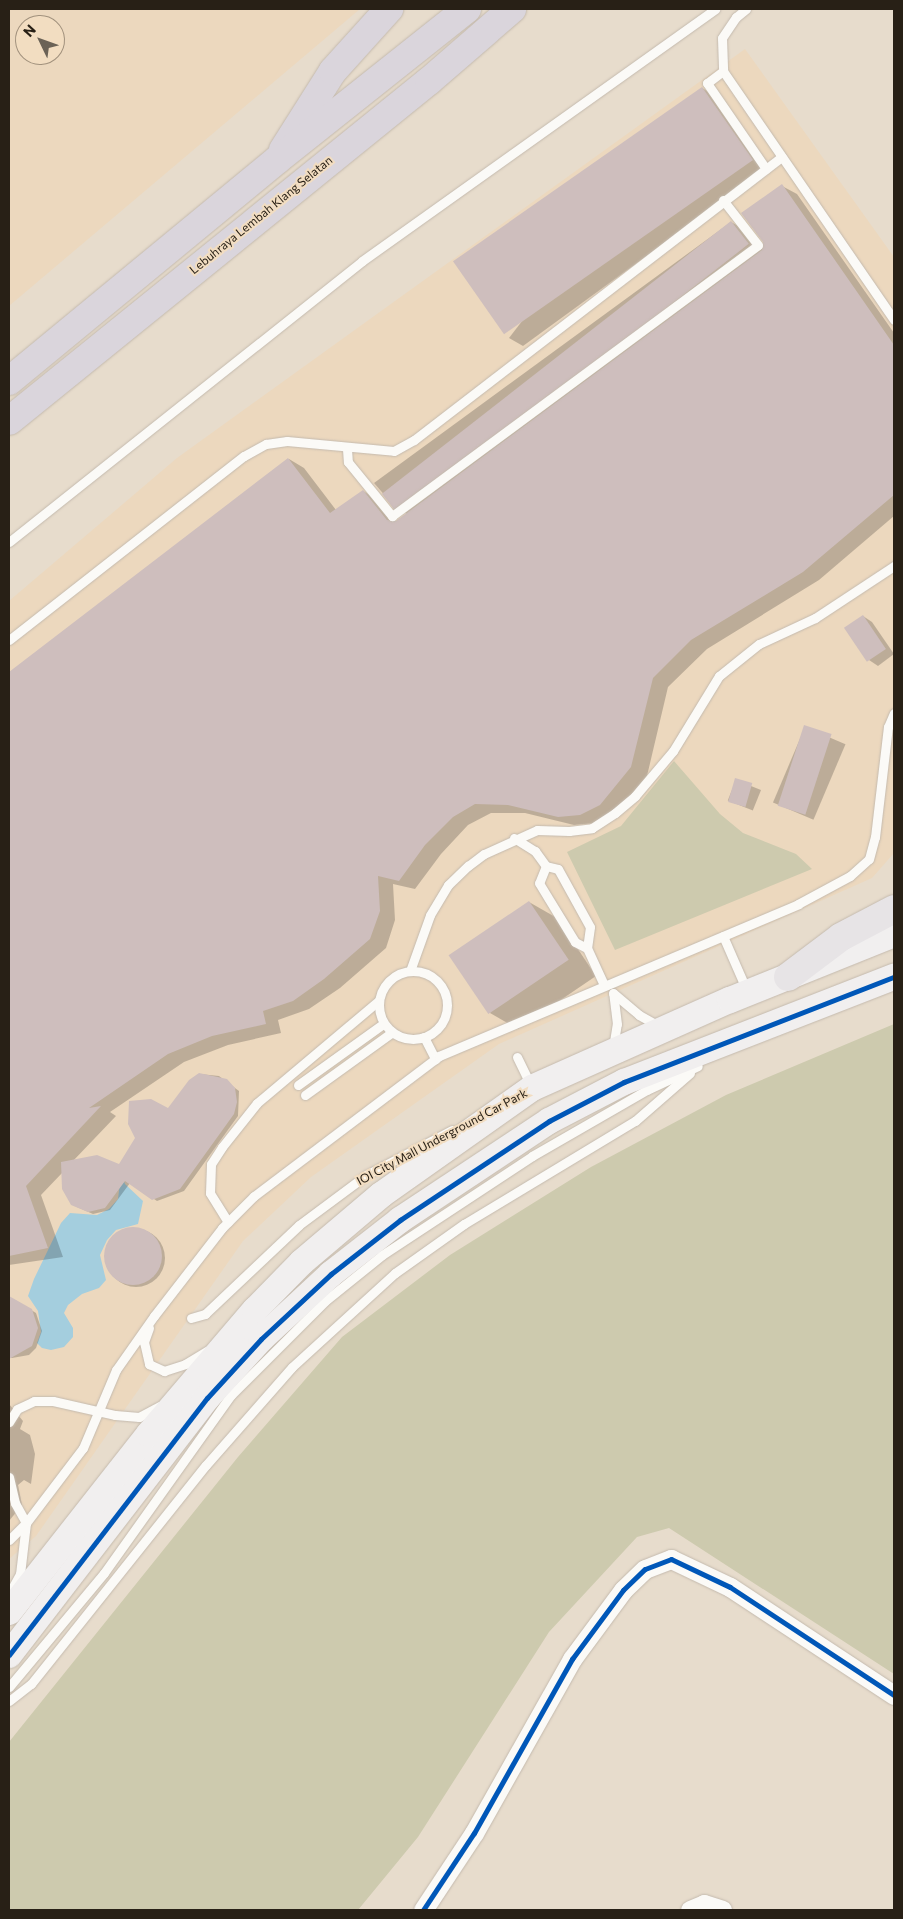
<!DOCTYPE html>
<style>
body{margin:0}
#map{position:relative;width:903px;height:1919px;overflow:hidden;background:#e7dccc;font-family:Commissioner,sans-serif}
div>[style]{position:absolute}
.built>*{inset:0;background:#ecd8be}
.green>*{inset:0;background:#cdcaae}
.water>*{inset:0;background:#a4cede}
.shadow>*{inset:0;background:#0003;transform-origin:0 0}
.round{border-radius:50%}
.building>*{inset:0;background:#cebebd;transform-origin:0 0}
.roads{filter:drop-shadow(0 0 1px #c4baae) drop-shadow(0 0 1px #c4baae)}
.lane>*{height:9px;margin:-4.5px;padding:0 4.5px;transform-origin:4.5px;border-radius:4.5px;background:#fbfaf7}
.lane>.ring{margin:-4.5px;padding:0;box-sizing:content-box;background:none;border:9px solid #fbfaf7;border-radius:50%}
.street>*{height:19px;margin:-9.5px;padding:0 9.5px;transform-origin:9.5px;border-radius:9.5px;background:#fbfaf7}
.secondary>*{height:26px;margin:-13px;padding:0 13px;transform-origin:13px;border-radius:13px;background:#f1efef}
.primary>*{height:28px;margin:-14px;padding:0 14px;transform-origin:14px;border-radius:14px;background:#e7e4e6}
.highway>*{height:28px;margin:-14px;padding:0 14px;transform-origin:14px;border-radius:14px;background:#dad5dc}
.cycleway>*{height:5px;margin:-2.5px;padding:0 2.5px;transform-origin:2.5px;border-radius:2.5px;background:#0057b8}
span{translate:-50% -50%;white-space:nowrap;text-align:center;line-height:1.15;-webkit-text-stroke:4px #f2ddc1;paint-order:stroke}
.street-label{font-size:12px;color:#282016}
.frame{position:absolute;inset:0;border:10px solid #282016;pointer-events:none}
.north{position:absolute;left:15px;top:15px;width:50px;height:50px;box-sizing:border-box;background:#f2ddc1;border:1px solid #a1917d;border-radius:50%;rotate:312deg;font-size:14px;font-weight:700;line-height:20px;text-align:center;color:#282016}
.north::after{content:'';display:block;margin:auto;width:18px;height:22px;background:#6b6256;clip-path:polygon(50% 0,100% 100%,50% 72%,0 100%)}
</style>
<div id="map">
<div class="built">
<i style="clip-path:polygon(evenodd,9px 9px,360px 9px,9px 306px,9px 9px,25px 25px,55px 25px,55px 55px,25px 55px,25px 25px)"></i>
<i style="clip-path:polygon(745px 49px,894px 257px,894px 853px,872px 878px,499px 1044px,311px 1177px,243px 1241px,36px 1536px,9px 1559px,9px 601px,177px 458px)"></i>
</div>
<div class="green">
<i style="clip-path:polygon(674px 761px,720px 814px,743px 833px,796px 854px,812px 869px,615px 950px,567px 852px,621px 826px)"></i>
<i style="clip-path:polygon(894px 1024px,894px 1674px,669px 1528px,637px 1537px,549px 1632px,418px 1837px,358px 1910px,9px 1910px,9px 1742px,238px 1457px,342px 1337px,450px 1255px,591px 1167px,726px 1095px)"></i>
</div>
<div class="water">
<i style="clip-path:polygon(121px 1174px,125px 1184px,143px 1201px,138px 1224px,116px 1230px,107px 1240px,100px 1255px,106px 1280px,99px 1288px,82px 1294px,68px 1305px,64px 1313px,73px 1328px,73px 1337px,64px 1347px,51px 1350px,42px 1348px,37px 1343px,41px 1332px,38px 1311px,28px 1296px,34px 1279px,61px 1223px,70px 1213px,97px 1215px,109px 1209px,118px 1199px)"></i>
</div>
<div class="shadow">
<i style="clip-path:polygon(702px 88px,717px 97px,766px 169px,523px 346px,509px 338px)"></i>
<i style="clip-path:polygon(782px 186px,797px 194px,894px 333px,894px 516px,819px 580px,707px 649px,668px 687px,647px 776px,616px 814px,596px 823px,574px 825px,525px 813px,491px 813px,468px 825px,441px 854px,415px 889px,393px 884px,395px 920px,386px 948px,340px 988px,309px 1009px,278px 1020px,281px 1033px,228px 1045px,184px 1062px,110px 1112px,116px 1116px,73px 1161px,120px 1165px,200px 1074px,219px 1076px,239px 1091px,238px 1116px,184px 1191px,157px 1201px,130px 1183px,110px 1210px,93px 1214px,77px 1207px,63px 1172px,41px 1195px,63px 1257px,9px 1265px,9px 673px,289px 459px,304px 468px,336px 510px,363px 491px,378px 500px,396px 522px,407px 514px,394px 506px,374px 483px,731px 222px,751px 233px,763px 250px)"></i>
<i style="clip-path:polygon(863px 616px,872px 622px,894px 654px,878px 666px,869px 660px,846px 628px)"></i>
<i style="left:805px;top:727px;width:44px;height:82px;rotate:23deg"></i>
<i style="left:736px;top:780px;width:27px;height:22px;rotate:22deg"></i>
<i style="clip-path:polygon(529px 902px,557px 918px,596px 976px,518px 1029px,490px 1013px)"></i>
<i class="round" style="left:107px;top:1229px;width:58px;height:58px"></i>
<i style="clip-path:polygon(15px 1300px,36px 1313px,42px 1331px,36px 1348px,29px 1355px,12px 1358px,9px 1357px,9px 1301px)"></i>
<i style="clip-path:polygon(9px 1404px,23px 1421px,20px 1429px,30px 1435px,35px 1454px,31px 1484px,24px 1480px,18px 1485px,22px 1505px,9px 1521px)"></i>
</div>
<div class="building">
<i style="left:702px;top:87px;width:89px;height:304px;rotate:55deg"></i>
<i style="clip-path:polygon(782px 184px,894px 345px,894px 495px,803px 572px,691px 640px,653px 678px,631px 767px,600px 805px,580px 815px,558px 817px,508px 805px,475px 804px,453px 817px,425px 845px,399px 881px,378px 876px,380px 911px,370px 939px,324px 979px,293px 1001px,263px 1011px,266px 1024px,212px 1036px,168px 1054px,89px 1108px,101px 1106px,26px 1186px,48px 1248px,9px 1256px,9px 672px,288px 458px,330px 513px,363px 490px,387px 520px,396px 521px,762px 250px,763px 242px,741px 213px)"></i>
<i style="left:731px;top:221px;width:29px;height:443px;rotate:52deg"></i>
<i style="left:863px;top:615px;width:41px;height:23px;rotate:56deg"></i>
<i style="left:804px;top:725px;width:29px;height:85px;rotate:18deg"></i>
<i style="left:735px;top:778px;width:18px;height:25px;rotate:16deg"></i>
<i style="left:529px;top:901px;width:71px;height:97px;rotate:56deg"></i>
<i style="clip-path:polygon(199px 1073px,227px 1079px,235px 1088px,237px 1102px,234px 1114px,180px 1189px,152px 1200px,125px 1181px,105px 1208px,88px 1212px,71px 1205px,62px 1189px,61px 1162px,97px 1155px,119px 1164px,135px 1138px,128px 1124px,129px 1101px,151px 1099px,168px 1108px,189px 1080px)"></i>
<i class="round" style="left:104px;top:1227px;width:58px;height:58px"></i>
<i style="clip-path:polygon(9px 1296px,32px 1309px,38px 1328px,32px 1346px,9px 1359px)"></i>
</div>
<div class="roads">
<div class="lane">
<i style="left:746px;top:9px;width:13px;rotate:141deg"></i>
<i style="left:736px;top:17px;width:25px;rotate:124deg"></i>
<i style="left:722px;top:38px;width:33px;rotate:88deg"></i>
<i style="left:723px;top:71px;width:302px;rotate:55.5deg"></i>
<i style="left:723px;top:71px;width:20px;rotate:143deg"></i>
<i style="left:707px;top:83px;width:104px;rotate:55.5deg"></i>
<i style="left:347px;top:449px;width:13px;rotate:86deg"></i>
<i style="left:348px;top:462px;width:70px;rotate:50.8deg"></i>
<i style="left:392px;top:516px;width:455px;rotate:-36.5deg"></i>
<i style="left:758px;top:245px;width:57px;rotate:-127.9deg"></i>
<i style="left:9px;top:542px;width:451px;rotate:-38.5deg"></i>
<i style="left:362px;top:261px;width:434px;rotate:-35.5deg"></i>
<i style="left:9px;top:640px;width:298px;rotate:-38.1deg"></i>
<i style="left:244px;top:456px;width:25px;rotate:-29deg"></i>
<i style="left:266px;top:444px;width:21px;rotate:-8deg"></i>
<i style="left:287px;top:441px;width:107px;rotate:5.3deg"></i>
<i style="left:394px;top:451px;width:23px;rotate:-29deg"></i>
<i style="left:414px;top:440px;width:464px;rotate:-37.6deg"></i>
<i style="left:514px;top:838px;width:25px;rotate:32deg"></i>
<i style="left:535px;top:851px;width:19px;rotate:54deg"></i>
<i style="left:546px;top:866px;width:12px;rotate:14deg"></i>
<i style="left:558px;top:869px;width:66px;rotate:61.1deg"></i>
<i style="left:590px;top:927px;width:21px;rotate:98deg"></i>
<i style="left:587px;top:948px;width:41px;rotate:65.3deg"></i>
<i style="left:546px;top:866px;width:18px;rotate:112deg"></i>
<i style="left:539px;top:883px;width:69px;rotate:58.6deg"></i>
<i style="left:575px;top:942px;width:13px;rotate:27deg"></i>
<i style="left:723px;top:936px;width:60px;rotate:66.4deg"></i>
<i class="ring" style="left:379px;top:971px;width:59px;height:59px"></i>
<i style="left:410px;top:971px;width:59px;rotate:-70.3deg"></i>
<i style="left:430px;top:915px;width:35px;rotate:-59deg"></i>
<i style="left:448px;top:885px;width:28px;rotate:-44deg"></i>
<i style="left:468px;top:866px;width:20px;rotate:-37deg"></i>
<i style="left:484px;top:854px;width:58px;rotate:-24.4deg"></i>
<i style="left:537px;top:830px;width:32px;rotate:2deg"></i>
<i style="left:569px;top:831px;width:23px;rotate:-7deg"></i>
<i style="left:592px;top:828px;width:27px;rotate:-33deg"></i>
<i style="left:615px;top:813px;width:26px;rotate:-40deg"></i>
<i style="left:635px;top:796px;width:59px;rotate:-49.8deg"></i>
<i style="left:673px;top:751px;width:88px;rotate:-58.5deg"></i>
<i style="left:719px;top:676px;width:51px;rotate:-38.7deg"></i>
<i style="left:759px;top:644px;width:62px;rotate:-24.9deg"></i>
<i style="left:815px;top:618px;width:95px;rotate:-33.4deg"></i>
<i style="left:424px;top:1037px;width:25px;rotate:63deg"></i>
<i style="left:613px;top:1048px;width:24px;rotate:-81deg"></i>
<i style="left:617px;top:1024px;width:31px;rotate:-97deg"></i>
<i style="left:613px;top:993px;width:34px;rotate:40deg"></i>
<i style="left:639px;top:1015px;width:25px;rotate:29deg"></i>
<i style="left:517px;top:1057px;width:32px;rotate:64deg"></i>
<i style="left:298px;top:1085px;width:105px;rotate:-35.7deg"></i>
<i style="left:305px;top:1095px;width:106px;rotate:-35.8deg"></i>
<i style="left:228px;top:1222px;width:34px;rotate:-122deg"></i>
<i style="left:210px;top:1193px;width:29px;rotate:-88deg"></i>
<i style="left:211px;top:1164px;width:20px;rotate:-57deg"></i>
<i style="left:222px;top:1147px;width:56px;rotate:-51.5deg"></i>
<i style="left:257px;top:1103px;width:158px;rotate:-40.1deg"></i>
<i style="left:191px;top:1318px;width:15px;rotate:-16deg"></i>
<i style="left:205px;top:1314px;width:129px;rotate:-43.4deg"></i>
<i style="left:299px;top:1225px;width:84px;rotate:-36.7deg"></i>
<i style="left:366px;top:1175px;width:97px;rotate:-27.6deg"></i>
<i style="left:149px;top:1328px;width:15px;rotate:110deg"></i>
<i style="left:144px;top:1342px;width:23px;rotate:77deg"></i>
<i style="left:149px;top:1364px;width:17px;rotate:25deg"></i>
<i style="left:164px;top:1371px;width:22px;rotate:-18deg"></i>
<i style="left:185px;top:1364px;width:26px;rotate:-31deg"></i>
<i style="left:9px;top:1422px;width:15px;rotate:-58deg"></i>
<i style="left:17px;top:1409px;width:19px;rotate:-25deg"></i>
<i style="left:34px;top:1401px;width:19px"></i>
<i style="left:53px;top:1401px;width:64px;rotate:12.7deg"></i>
<i style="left:115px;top:1415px;width:24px;rotate:5deg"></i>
<i style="left:139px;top:1417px;width:24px;rotate:-28deg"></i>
<i style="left:9px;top:1477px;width:27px;rotate:77deg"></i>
<i style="left:15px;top:1503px;width:23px;rotate:61deg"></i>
<i style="left:26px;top:1523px;width:51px;rotate:96.7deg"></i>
<i style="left:20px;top:1574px;width:21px;rotate:119deg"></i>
<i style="left:9px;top:1540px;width:24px;rotate:-45deg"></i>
<i style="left:26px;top:1523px;width:94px;rotate:-52.8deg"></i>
<i style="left:83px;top:1448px;width:85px;rotate:-67.1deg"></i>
<i style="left:116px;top:1370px;width:66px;rotate:-54.9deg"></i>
<i style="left:154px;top:1316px;width:111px;rotate:-52.3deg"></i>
<i style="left:222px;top:1228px;width:45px;rotate:-45deg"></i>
<i style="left:254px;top:1196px;width:232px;rotate:-37.1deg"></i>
<i style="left:439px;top:1056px;width:390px;rotate:-22.9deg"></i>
<i style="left:798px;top:904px;width:59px;rotate:-28.3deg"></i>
<i style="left:850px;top:876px;width:25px;rotate:-42deg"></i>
<i style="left:869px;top:859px;width:23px;rotate:-75deg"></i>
<i style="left:875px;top:837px;width:111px;rotate:-83.3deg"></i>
<i style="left:888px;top:727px;width:15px;rotate:-67deg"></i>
<i style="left:9px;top:1687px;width:148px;rotate:-50.2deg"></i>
<i style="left:104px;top:1573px;width:219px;rotate:-54.5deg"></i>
<i style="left:231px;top:1395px;width:133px;rotate:-45deg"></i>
<i style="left:325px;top:1301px;width:73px;rotate:-38.9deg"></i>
<i style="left:382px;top:1255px;width:180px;rotate:-33.4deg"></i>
<i style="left:532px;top:1156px;width:133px;rotate:-29.9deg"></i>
<i style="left:647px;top:1090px;width:56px;rotate:-25.2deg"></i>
<i style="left:9px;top:1701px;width:28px;rotate:-38deg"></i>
<i style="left:31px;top:1684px;width:280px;rotate:-51.4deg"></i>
<i style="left:206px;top:1465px;width:130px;rotate:-48.7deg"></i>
<i style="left:292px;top:1367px;width:139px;rotate:-42.4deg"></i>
<i style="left:395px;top:1273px;width:85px;rotate:-35.4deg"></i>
<i style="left:464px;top:1224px;width:200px;rotate:-31.1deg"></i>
<i style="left:635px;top:1121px;width:73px;rotate:-41.1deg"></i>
</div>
<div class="street">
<i style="left:423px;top:1910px;width:92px;rotate:-56.5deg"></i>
<i style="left:474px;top:1833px;width:200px;rotate:-60.6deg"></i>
<i style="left:572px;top:1659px;width:86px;rotate:-53.5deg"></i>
<i style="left:623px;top:1590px;width:30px;rotate:-44deg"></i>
<i style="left:645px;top:1569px;width:28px;rotate:-21deg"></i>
<i style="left:671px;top:1559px;width:65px;rotate:25.4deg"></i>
<i style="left:730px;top:1587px;width:196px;rotate:33.4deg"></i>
<i style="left:690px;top:1910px;width:15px;rotate:-23deg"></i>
<i style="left:704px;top:1904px;width:19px;rotate:18deg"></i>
</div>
<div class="secondary">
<i style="left:9px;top:1612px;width:226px;rotate:-51.8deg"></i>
<i style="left:149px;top:1434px;width:163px;rotate:-49.5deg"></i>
<i style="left:255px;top:1310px;width:67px;rotate:-45.6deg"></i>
<i style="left:302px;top:1262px;width:104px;rotate:-40.3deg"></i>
<i style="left:381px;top:1195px;width:185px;rotate:-35.3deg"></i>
<i style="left:532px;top:1088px;width:217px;rotate:-24deg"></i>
<i style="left:730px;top:1000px;width:177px;rotate:-21.9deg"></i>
<i style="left:9px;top:1655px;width:324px;rotate:-52.4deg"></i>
<i style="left:207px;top:1398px;width:80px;rotate:-47.5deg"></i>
<i style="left:261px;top:1339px;width:96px;rotate:-42.9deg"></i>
<i style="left:331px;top:1274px;width:88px;rotate:-38deg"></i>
<i style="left:400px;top:1220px;width:179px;rotate:-33.6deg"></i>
<i style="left:549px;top:1121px;width:85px;rotate:-27.5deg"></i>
<i style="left:624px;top:1082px;width:290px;rotate:-21.3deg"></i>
</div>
<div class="primary">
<i style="left:788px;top:977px;width:66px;rotate:-37deg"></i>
<i style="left:841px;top:937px;width:60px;rotate:-27.8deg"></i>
</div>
<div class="highway">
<i style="left:283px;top:150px;width:93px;rotate:-57.7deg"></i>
<i style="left:333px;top:71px;width:84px;rotate:-47.9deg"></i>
<i style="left:9px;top:381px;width:347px;rotate:-39.5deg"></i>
<i style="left:277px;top:160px;width:243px;rotate:-38.5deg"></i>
<i style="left:9px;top:421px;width:540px;rotate:-38.99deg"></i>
<i style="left:429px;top:81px;width:110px;rotate:-40.9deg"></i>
</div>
</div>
<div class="cycleway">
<i style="left:9px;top:1655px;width:324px;rotate:-52.4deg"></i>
<i style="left:207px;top:1398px;width:80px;rotate:-47.5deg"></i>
<i style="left:261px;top:1339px;width:96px;rotate:-42.9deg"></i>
<i style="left:331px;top:1274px;width:88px;rotate:-38deg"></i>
<i style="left:400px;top:1220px;width:179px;rotate:-33.6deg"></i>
<i style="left:549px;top:1121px;width:85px;rotate:-27.5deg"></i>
<i style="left:624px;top:1082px;width:290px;rotate:-21.3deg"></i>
<i style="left:423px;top:1910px;width:92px;rotate:-56.5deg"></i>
<i style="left:474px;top:1833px;width:200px;rotate:-60.6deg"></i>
<i style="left:572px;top:1659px;width:86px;rotate:-53.5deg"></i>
<i style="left:623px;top:1590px;width:30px;rotate:-44deg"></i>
<i style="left:645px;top:1569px;width:28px;rotate:-21deg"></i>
<i style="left:671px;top:1559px;width:65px;rotate:25.4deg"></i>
<i style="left:730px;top:1587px;width:196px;rotate:33.4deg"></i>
</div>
<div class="street-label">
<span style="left:261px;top:215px;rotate:-39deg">Lebuhraya Lembah Klang Selatan</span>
<span style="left:442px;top:1137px;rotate:-28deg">IOI City Mall Underground Car Park</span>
</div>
<div class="frame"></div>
<div class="north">N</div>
</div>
